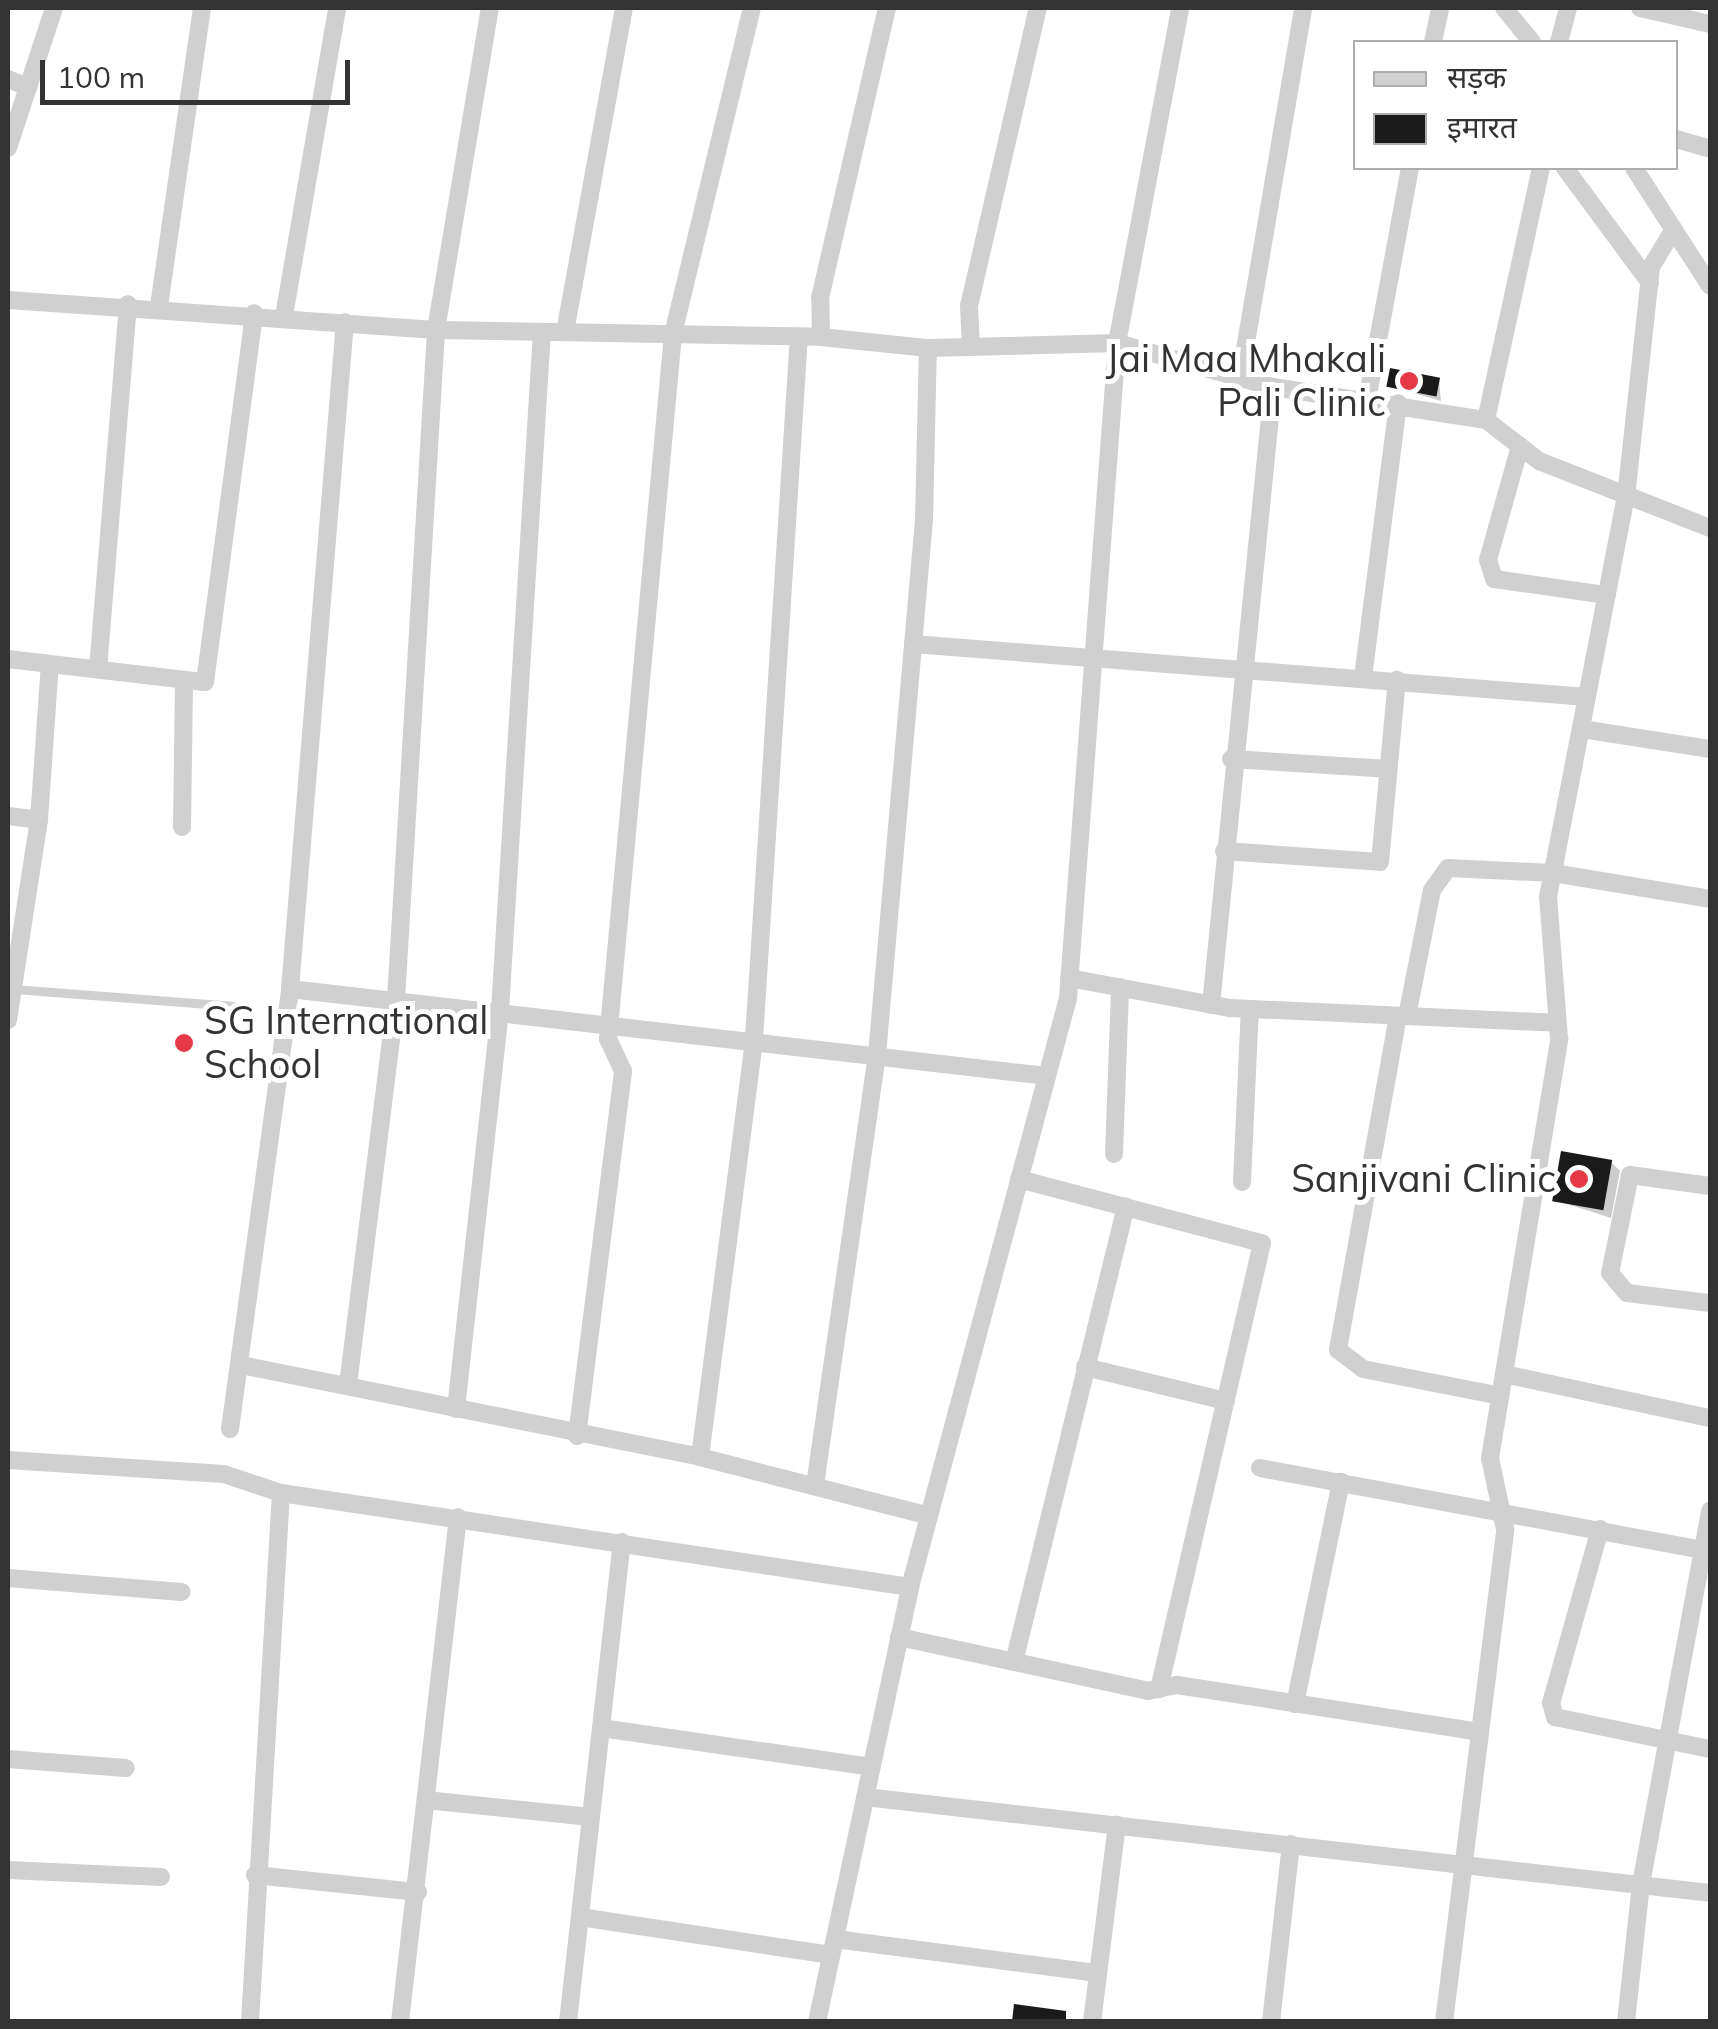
<!DOCTYPE html>
<meta charset="utf-8">
<style>
body{margin:0}
#map{position:relative;width:1718px;height:2029px;overflow:hidden;background:#fff;font-family:Mulish,"Noto Sans Devanagari",sans-serif}
div>[style]{position:absolute}
.shadow>*{inset:0;background:#0003}
.building>*{inset:0;background:#1a1a1a;transform-origin:0 0}
.lane>*{height:9px;margin:-4.5px;padding:0 4.5px;transform-origin:4.5px;border-radius:4.5px;background:#d0d0d0}
.street>*{height:18px;margin:-9px;padding:0 9px;transform-origin:9px;border-radius:9px;background:#d0d0d0}
.dots>*{width:28px;height:28px;translate:-50% -50%;box-sizing:border-box;border:5px solid #fff;border-radius:50%}
span{translate:-50% -50%;white-space:nowrap;text-align:center;line-height:1.15;-webkit-text-stroke:10px #fff;paint-order:stroke}
.poi-label{font-size:38px;color:#333}
.right{translate:-100% -50%;text-align:right}
.left{translate:0 -50%;text-align:left}
.frame{position:absolute;inset:0;border:10px solid #333;pointer-events:none}
.legend{position:absolute;left:1353px;top:40px;width:325px;height:130px;box-sizing:border-box;background:#fff;border:2px solid #adadad;margin:0;padding:12px 18px;list-style:none;font-size:30px;color:#333}
.legend li{display:flex;align-items:center;gap:20px;height:50px}
.legend b{width:50px;border:2px solid #adadad}
.scale{position:absolute;left:40px;top:60px;width:310px;height:45px;box-sizing:border-box;border:5px solid #333;border-top:0;padding-left:12px;font-size:30px;line-height:35px;white-space:nowrap;color:#333;-webkit-text-stroke:8px #fff;paint-order:stroke}
</style>
<div id="map">
<div class="shadow">
<i style="clip-path:polygon(1439px 380px,1441px 401px,1389px 386px)"></i>
<i style="clip-path:polygon(1611px 1162px,1620px 1171px,1611px 1218px,1555px 1200px)"></i>
</div>
<div class="building">
<i style="left:1390px;top:368px;width:51px;height:19px;rotate:11deg"></i>
<i style="left:1561px;top:1151px;width:52px;height:51px;rotate:10deg"></i>
<i style="clip-path:polygon(1014px 2004px,1066px 2011px,1066px 2022px,1012px 2022px)"></i>
</div>
<div class="lane">
<i style="left:14px;top:989px;width:224px;rotate:4.4deg"></i>
</div>
<div class="street">
<i style="left:1504px;top:8px;width:44px;rotate:50.5deg"></i>
<i style="left:1640px;top:8px;width:72px;rotate:12.9deg"></i>
<i style="left:1433px;top:42px;width:35px;rotate:-78deg"></i>
<i style="left:1559px;top:42px;width:35px;rotate:-75deg"></i>
<i style="left:8px;top:79px;width:22px;rotate:22deg"></i>
<i style="left:1676px;top:139px;width:35px;rotate:16deg"></i>
<i style="left:8px;top:148px;width:147px;rotate:-71.8deg"></i>
<i style="left:1565px;top:168px;width:143px;rotate:53.5deg"></i>
<i style="left:1634px;top:168px;width:140px;rotate:57.2deg"></i>
<i style="left:8px;top:300px;width:429px;rotate:4deg"></i>
<i style="left:436px;top:330px;width:385px;rotate:1deg"></i>
<i style="left:821px;top:337px;width:108px;rotate:5.9deg"></i>
<i style="left:928px;top:348px;width:189px;rotate:-1.5deg"></i>
<i style="left:1117px;top:343px;width:162px;rotate:15.8deg"></i>
<i style="left:1273px;top:387px;width:216px;rotate:8.8deg"></i>
<i style="left:1486px;top:420px;width:67px;rotate:37.7deg"></i>
<i style="left:1539px;top:461px;width:184px;rotate:21.4deg"></i>
<i style="left:159px;top:306px;width:301px;rotate:-81.8deg"></i>
<i style="left:284px;top:316px;width:313px;rotate:-80.2deg"></i>
<i style="left:565px;top:332px;width:329px;rotate:-79.7deg"></i>
<i style="left:821px;top:337px;width:39px;rotate:-91deg"></i>
<i style="left:820px;top:298px;width:298px;rotate:-77deg"></i>
<i style="left:971px;top:347px;width:41px;rotate:-92.8deg"></i>
<i style="left:969px;top:306px;width:306px;rotate:-77deg"></i>
<i style="left:1240px;top:378px;width:375px;rotate:-80.3deg"></i>
<i style="left:1367px;top:400px;width:236px;rotate:-79.5deg"></i>
<i style="left:1486px;top:420px;width:258px;rotate:-77.7deg"></i>
<i style="left:1520px;top:446px;width:118px;rotate:105.7deg"></i>
<i style="left:1488px;top:560px;width:20px;rotate:72deg"></i>
<i style="left:1494px;top:579px;width:114px;rotate:8.1deg"></i>
<i style="left:913px;top:644px;width:676px;rotate:4.5deg"></i>
<i style="left:8px;top:659px;width:198px;rotate:6.7deg"></i>
<i style="left:205px;top:682px;width:372px;rotate:-82.4deg"></i>
<i style="left:98px;top:669px;width:366px;rotate:-85.3deg"></i>
<i style="left:1363px;top:677px;width:276px;rotate:-82.7deg"></i>
<i style="left:1582px;top:729px;width:130px;rotate:8.9deg"></i>
<i style="left:1231px;top:759px;width:157px;rotate:3.6deg"></i>
<i style="left:8px;top:816px;width:31px;rotate:7deg"></i>
<i style="left:182px;top:827px;width:147px;rotate:-89.2deg"></i>
<i style="left:1224px;top:851px;width:156px;rotate:4deg"></i>
<i style="left:1380px;top:862px;width:183px;rotate:-84.7deg"></i>
<i style="left:1069px;top:978px;width:164px;rotate:10.6deg"></i>
<i style="left:1230px;top:1008px;width:327px;rotate:2.6deg"></i>
<i style="left:290px;top:989px;width:762px;rotate:6.56deg"></i>
<i style="left:1211px;top:1005px;width:621px;rotate:-84.27deg"></i>
<i style="left:1398px;top:1016px;width:339px;rotate:100.2deg"></i>
<i style="left:1338px;top:1350px;width:31px;rotate:37deg"></i>
<i style="left:1363px;top:1369px;width:140px;rotate:11.1deg"></i>
<i style="left:1407px;top:1016px;width:128px;rotate:-78.8deg"></i>
<i style="left:1432px;top:890px;width:27px;rotate:-54deg"></i>
<i style="left:1448px;top:868px;width:105px;rotate:2.7deg"></i>
<i style="left:1553px;top:873px;width:159px;rotate:9.4deg"></i>
<i style="left:8px;top:1020px;width:202px;rotate:-81.2deg"></i>
<i style="left:39px;top:820px;width:156px;rotate:-86deg"></i>
<i style="left:1114px;top:1154px;width:167px;rotate:-87.9deg"></i>
<i style="left:1019px;top:1179px;width:251px;rotate:14.8deg"></i>
<i style="left:1262px;top:1243px;width:458px;rotate:103deg"></i>
<i style="left:1242px;top:1182px;width:173px;rotate:-87.4deg"></i>
<i style="left:1710px;top:1186px;width:81px;rotate:-172.2deg"></i>
<i style="left:1630px;top:1175px;width:100px;rotate:101.5deg"></i>
<i style="left:1610px;top:1273px;width:26px;rotate:50deg"></i>
<i style="left:1627px;top:1293px;width:84px;rotate:6.9deg"></i>
<i style="left:241px;top:1365px;width:468px;rotate:11.3deg"></i>
<i style="left:700px;top:1457px;width:236px;rotate:14.4deg"></i>
<i style="left:1085px;top:1367px;width:145px;rotate:13.6deg"></i>
<i style="left:1504px;top:1374px;width:211px;rotate:12.1deg"></i>
<i style="left:348px;top:1385px;width:388px;rotate:-82.9deg"></i>
<i style="left:396px;top:1000px;width:671px;rotate:-86.58deg"></i>
<i style="left:436px;top:330px;width:326px;rotate:-80.5deg"></i>
<i style="left:456px;top:1409px;width:401px;rotate:-83.7deg"></i>
<i style="left:500px;top:1010px;width:679px;rotate:-86.46deg"></i>
<i style="left:230px;top:1429px;width:444px;rotate:-82.2deg"></i>
<i style="left:290px;top:989px;width:669px;rotate:-85.29deg"></i>
<i style="left:577px;top:1436px;width:368px;rotate:-82.8deg"></i>
<i style="left:623px;top:1071px;width:35px;rotate:-115deg"></i>
<i style="left:608px;top:1039px;width:708px;rotate:-84.73deg"></i>
<i style="left:673px;top:334px;width:335px;rotate:-76.4deg"></i>
<i style="left:700px;top:1457px;width:421px;rotate:-82.6deg"></i>
<i style="left:754px;top:1039px;width:704px;rotate:-86.34deg"></i>
<i style="left:8px;top:1460px;width:216px;rotate:3.7deg"></i>
<i style="left:224px;top:1474px;width:60px;rotate:18.4deg"></i>
<i style="left:281px;top:1493px;width:636px;rotate:8.5deg"></i>
<i style="left:1260px;top:1468px;width:458px;rotate:10.5deg"></i>
<i style="left:815px;top:1485px;width:434px;rotate:-81.8deg"></i>
<i style="left:877px;top:1055px;width:537px;rotate:-84.98deg"></i>
<i style="left:924px;top:520px;width:172px;rotate:-88.7deg"></i>
<i style="left:1600px;top:1529px;width:181px;rotate:105.7deg"></i>
<i style="left:1551px;top:1703px;width:15px;rotate:74deg"></i>
<i style="left:1555px;top:1717px;width:158px;rotate:11.7deg"></i>
<i style="left:8px;top:1578px;width:174px;rotate:4.6deg"></i>
<i style="left:899px;top:1637px;width:255px;rotate:12.2deg"></i>
<i style="left:1148px;top:1691px;width:30px;rotate:-12deg"></i>
<i style="left:1177px;top:1685px;width:306px;rotate:8.8deg"></i>
<i style="left:1014px;top:1662px;width:469px;rotate:-76.2deg"></i>
<i style="left:1295px;top:1704px;width:227px;rotate:-78.3deg"></i>
<i style="left:601px;top:1728px;width:273px;rotate:8.2deg"></i>
<i style="left:8px;top:1759px;width:118px;rotate:4.4deg"></i>
<i style="left:865px;top:1797px;width:850px;rotate:6.48deg"></i>
<i style="left:426px;top:1800px;width:165px;rotate:5.9deg"></i>
<i style="left:8px;top:1870px;width:153px;rotate:2.6deg"></i>
<i style="left:255px;top:1875px;width:164px;rotate:6deg"></i>
<i style="left:580px;top:1917px;width:254px;rotate:8.6deg"></i>
<i style="left:835px;top:1939px;width:265px;rotate:7.4deg"></i>
<i style="left:250px;top:2022px;width:530px;rotate:-86.65deg"></i>
<i style="left:400px;top:2022px;width:508px;rotate:-83.45deg"></i>
<i style="left:568px;top:2022px;width:483px;rotate:-83.6deg"></i>
<i style="left:817px;top:2022px;width:445px;rotate:-77.9deg"></i>
<i style="left:910px;top:1587px;width:610px;rotate:-74.98deg"></i>
<i style="left:1068px;top:998px;width:657px;rotate:-85.72deg"></i>
<i style="left:1117px;top:343px;width:341px;rotate:-79.3deg"></i>
<i style="left:1092px;top:2022px;width:199px;rotate:-82.8deg"></i>
<i style="left:1271px;top:2022px;width:179px;rotate:-83.6deg"></i>
<i style="left:1444px;top:2022px;width:497px;rotate:-82.9deg"></i>
<i style="left:1505px;top:1529px;width:73px;rotate:-101.9deg"></i>
<i style="left:1490px;top:1458px;width:425px;rotate:-80.6deg"></i>
<i style="left:1559px;top:1039px;width:142px;rotate:-94.4deg"></i>
<i style="left:1548px;top:897px;width:408px;rotate:-79deg"></i>
<i style="left:1626px;top:497px;width:231px;rotate:-83.8deg"></i>
<i style="left:1651px;top:267px;width:44px;rotate:-58.8deg"></i>
<i style="left:1626px;top:2022px;width:139px;rotate:-83.8deg"></i>
<i style="left:1641px;top:1884px;width:380px;rotate:-79.5deg"></i>
</div>
<div class="dots">
<i style="left:1409px;top:381px;background:#e63946"></i>
<i style="left:184px;top:1043px;background:#e63946"></i>
<i style="left:1579px;top:1179px;background:#e63946"></i>
</div>
<div class="poi-label">
<span class="right" style="left:1386px;top:381px">Jai Maa Mhakali<br>Pali Clinic</span>
<span class="left" style="left:204px;top:1043px">SG International<br>School</span>
<span class="right" style="left:1556px;top:1179px">Sanjivani Clinic</span>
</div>
<div class="frame"></div>
<ul class="legend">
<li><b style="height:12px;background:#d0d0d0"></b>सड़क</li>
<li><b style="height:28px;background:#1a1a1a"></b>इमारत</li>
</ul>
<div class="scale">100 m</div>
</div>
